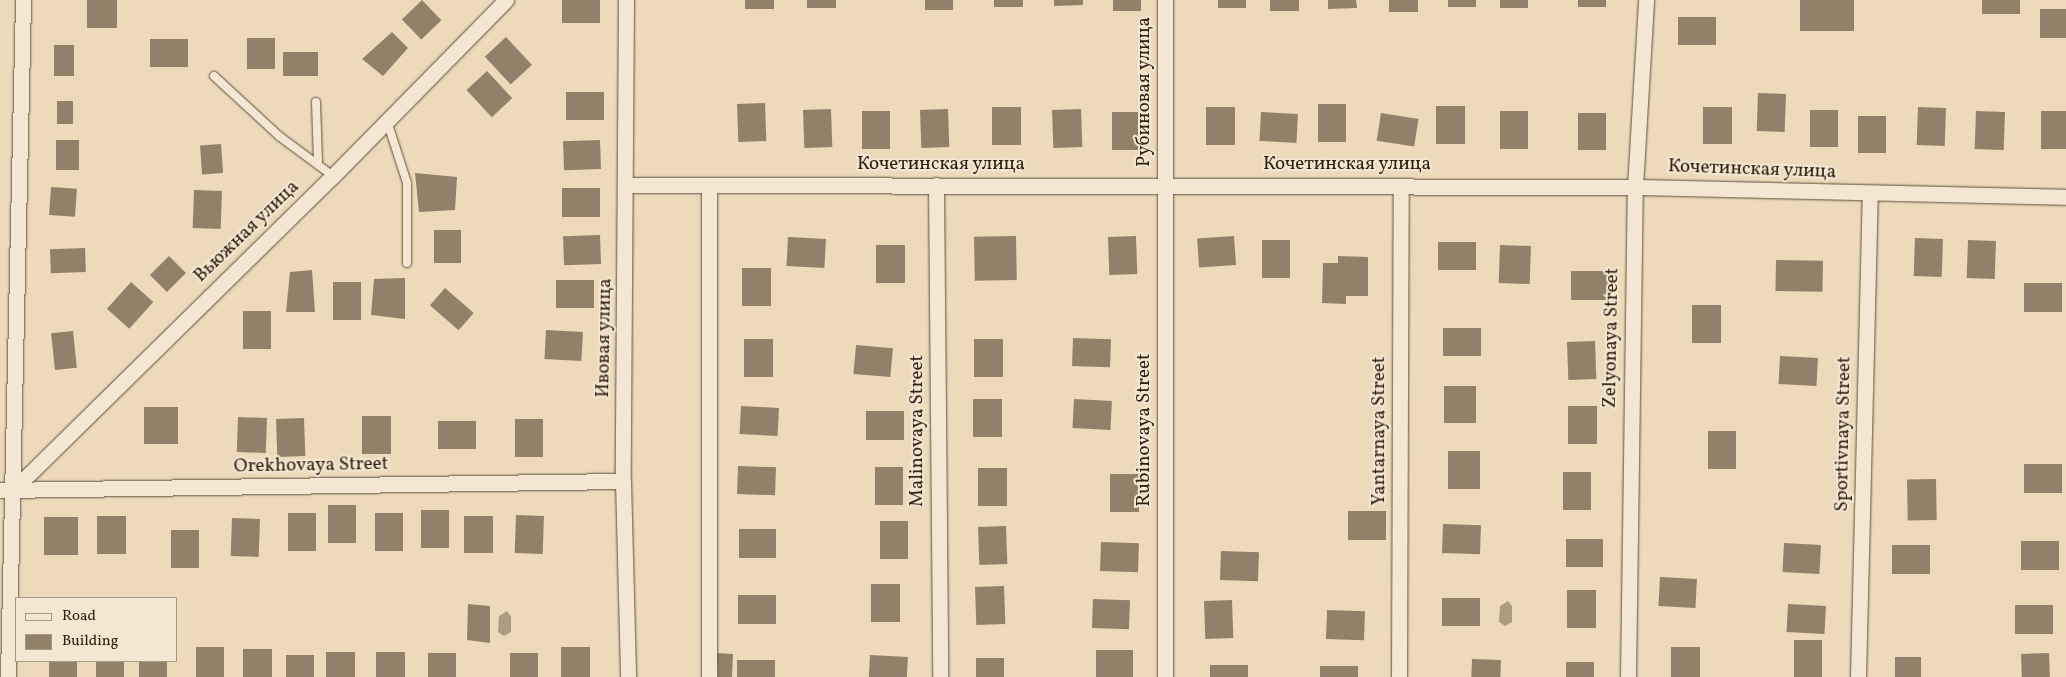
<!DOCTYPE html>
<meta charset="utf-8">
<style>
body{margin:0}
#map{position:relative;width:2066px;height:677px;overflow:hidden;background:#ecdabb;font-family:Vollkorn,serif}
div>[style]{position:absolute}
.water>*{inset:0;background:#ac9b80}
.building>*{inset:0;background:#928168;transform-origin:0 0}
.roads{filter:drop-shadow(0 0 1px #5f4f39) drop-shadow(0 0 1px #5f4f39)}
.lane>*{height:8px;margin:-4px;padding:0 4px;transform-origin:4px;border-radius:4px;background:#f3e7d3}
.street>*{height:15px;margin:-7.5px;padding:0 7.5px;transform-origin:7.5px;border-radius:7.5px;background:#f3e7d3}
span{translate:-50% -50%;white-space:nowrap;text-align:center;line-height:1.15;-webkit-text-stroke:4px #f3e7d3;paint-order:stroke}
.street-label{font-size:19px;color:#30210e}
.legend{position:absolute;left:15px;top:597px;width:162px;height:65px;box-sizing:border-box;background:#f3e7d3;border:1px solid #a59884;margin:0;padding:6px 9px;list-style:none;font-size:15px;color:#30210e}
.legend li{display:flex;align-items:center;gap:10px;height:25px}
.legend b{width:25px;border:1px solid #a59884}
</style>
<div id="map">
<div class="water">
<i style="clip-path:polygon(1508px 601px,1512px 606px,1512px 622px,1505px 626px,1499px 622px,1500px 606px)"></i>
<i style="clip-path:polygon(507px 611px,511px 617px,511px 632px,504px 636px,498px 632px,499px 616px)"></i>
</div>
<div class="building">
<i style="left:87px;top:0;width:30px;height:28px"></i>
<i style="left:422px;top:0;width:28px;height:28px;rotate:46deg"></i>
<i style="left:562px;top:0;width:38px;height:23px"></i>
<i style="left:745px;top:0;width:29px;height:9px"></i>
<i style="left:807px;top:0;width:29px;height:8px"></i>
<i style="left:925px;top:0;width:28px;height:10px"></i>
<i style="left:994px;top:0;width:29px;height:7px"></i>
<i style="clip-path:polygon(1054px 0,1083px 0,1083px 5px,1054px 6px)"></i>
<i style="left:1113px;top:0;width:28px;height:11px"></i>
<i style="left:1218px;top:0;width:28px;height:8px"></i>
<i style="left:1270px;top:0;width:29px;height:11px"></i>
<i style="clip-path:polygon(1328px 0,1356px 0,1357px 8px,1328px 9px)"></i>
<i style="left:1389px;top:0;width:29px;height:12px"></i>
<i style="left:1448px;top:0;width:28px;height:7px"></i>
<i style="left:1500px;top:0;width:28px;height:8px"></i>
<i style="left:1578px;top:0;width:28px;height:7px"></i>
<i style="left:1800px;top:0;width:54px;height:31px"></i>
<i style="left:1982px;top:0;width:38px;height:14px"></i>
<i style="left:2040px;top:9px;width:26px;height:29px"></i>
<i style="left:1678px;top:17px;width:38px;height:28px"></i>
<i style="clip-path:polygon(392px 32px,408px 48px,383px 76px,362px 59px)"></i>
<i style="left:506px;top:37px;width:38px;height:29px;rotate:47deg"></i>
<i style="left:275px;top:38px;width:31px;height:28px;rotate:90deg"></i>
<i style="left:150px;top:39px;width:38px;height:28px"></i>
<i style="left:54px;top:45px;width:20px;height:31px"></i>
<i style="left:318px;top:52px;width:24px;height:35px;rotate:90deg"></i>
<i style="left:487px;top:71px;width:37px;height:28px;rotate:47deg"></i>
<i style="left:566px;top:92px;width:38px;height:28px"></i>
<i style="left:1758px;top:93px;width:28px;height:38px;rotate:2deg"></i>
<i style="left:57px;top:101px;width:16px;height:23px"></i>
<i style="left:765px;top:103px;width:38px;height:28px;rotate:88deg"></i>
<i style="left:1318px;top:104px;width:28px;height:38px"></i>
<i style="left:1436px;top:106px;width:29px;height:38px"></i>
<i style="left:992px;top:107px;width:29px;height:38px"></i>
<i style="left:1206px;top:107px;width:29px;height:38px"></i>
<i style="left:1703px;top:107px;width:29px;height:37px"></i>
<i style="left:1918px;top:107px;width:28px;height:38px;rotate:2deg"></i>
<i style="left:831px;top:109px;width:38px;height:28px;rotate:88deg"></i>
<i style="left:948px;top:109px;width:38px;height:28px;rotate:88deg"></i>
<i style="left:1081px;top:109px;width:38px;height:29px;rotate:88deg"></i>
<i style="left:1810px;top:110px;width:28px;height:37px"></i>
<i style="left:862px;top:111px;width:28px;height:38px"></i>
<i style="left:1500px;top:111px;width:28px;height:38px"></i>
<i style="left:1976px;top:111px;width:29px;height:38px;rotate:2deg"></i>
<i style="left:2041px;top:111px;width:25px;height:38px"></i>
<i style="left:1112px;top:112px;width:29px;height:38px"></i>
<i style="left:1261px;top:112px;width:37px;height:29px;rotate:3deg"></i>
<i style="left:1381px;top:113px;width:38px;height:28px;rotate:9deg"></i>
<i style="left:1578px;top:113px;width:28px;height:37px"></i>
<i style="left:1858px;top:116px;width:28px;height:37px"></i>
<i style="left:56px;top:140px;width:23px;height:30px"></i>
<i style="left:600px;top:140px;width:29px;height:37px;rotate:88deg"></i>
<i style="left:221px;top:144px;width:29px;height:21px;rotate:86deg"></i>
<i style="clip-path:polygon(415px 173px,457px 177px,455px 210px,419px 212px)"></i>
<i style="left:51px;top:187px;width:26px;height:28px;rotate:4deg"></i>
<i style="left:600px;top:188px;width:29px;height:38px;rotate:90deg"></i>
<i style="left:194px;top:190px;width:28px;height:38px;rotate:2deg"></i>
<i style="left:434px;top:230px;width:27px;height:33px"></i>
<i style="left:600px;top:235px;width:29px;height:37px;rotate:88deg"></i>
<i style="left:1016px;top:236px;width:44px;height:42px;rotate:89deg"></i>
<i style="left:1136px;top:236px;width:38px;height:28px;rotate:88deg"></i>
<i style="left:1234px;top:236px;width:29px;height:37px;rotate:86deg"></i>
<i style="left:788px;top:237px;width:38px;height:29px;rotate:3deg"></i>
<i style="left:1915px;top:238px;width:28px;height:38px;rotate:2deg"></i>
<i style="left:1262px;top:240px;width:28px;height:38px"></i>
<i style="left:1968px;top:240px;width:28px;height:38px;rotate:2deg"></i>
<i style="left:1438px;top:242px;width:38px;height:28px"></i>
<i style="left:905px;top:245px;width:38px;height:29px;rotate:90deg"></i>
<i style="left:1500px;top:245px;width:31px;height:38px;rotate:2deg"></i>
<i style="left:85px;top:248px;width:24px;height:35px;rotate:88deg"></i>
<i style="left:169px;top:256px;width:24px;height:27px;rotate:45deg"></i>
<i style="clip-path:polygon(1338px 256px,1368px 257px,1368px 296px,1346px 296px,1346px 304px,1322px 303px,1323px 263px,1338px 263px)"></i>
<i style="left:1776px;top:260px;width:47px;height:31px;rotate:1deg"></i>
<i style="left:742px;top:268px;width:29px;height:38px"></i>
<i style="clip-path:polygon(312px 270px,315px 312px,286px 312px,290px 272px)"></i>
<i style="left:1571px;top:271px;width:37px;height:29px"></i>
<i style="clip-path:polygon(405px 278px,405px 319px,371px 315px,374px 279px)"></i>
<i style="left:556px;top:280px;width:38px;height:28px"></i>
<i style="left:131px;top:282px;width:30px;height:36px;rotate:42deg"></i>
<i style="left:333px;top:282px;width:28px;height:38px"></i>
<i style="left:2024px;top:283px;width:38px;height:29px"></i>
<i style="left:445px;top:288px;width:38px;height:23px;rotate:41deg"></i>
<i style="left:1692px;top:305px;width:29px;height:38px"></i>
<i style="left:243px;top:311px;width:28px;height:38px"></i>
<i style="left:1443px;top:328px;width:38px;height:28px"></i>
<i style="left:546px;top:330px;width:37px;height:29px;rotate:3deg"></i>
<i style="left:73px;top:331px;width:37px;height:22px;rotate:84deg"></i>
<i style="left:1073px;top:338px;width:38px;height:28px;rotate:2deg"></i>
<i style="left:773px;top:339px;width:38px;height:29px;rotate:90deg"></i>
<i style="left:974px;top:339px;width:29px;height:38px"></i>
<i style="left:1595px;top:341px;width:38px;height:28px;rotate:88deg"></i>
<i style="left:856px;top:345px;width:37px;height:29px;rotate:5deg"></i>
<i style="left:1780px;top:356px;width:38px;height:28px;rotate:3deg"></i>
<i style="left:1444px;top:386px;width:32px;height:37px"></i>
<i style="left:973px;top:399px;width:29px;height:38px"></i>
<i style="left:1074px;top:399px;width:38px;height:29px;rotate:3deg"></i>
<i style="left:741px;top:406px;width:38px;height:28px;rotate:3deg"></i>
<i style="left:1597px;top:406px;width:38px;height:29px;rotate:90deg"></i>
<i style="left:144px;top:407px;width:34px;height:37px"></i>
<i style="left:904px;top:411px;width:29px;height:38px;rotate:90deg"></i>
<i style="left:362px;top:416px;width:29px;height:38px"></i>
<i style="left:238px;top:417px;width:29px;height:35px;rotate:2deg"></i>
<i style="left:304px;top:418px;width:38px;height:28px;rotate:88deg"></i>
<i style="left:515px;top:419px;width:28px;height:38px"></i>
<i style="left:438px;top:421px;width:38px;height:28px"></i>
<i style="left:1708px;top:431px;width:28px;height:38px"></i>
<i style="left:1448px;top:451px;width:32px;height:38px"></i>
<i style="left:2024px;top:464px;width:38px;height:29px"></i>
<i style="left:738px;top:466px;width:38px;height:28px;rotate:2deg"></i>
<i style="left:875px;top:467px;width:28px;height:38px"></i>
<i style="left:1007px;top:468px;width:38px;height:29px;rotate:90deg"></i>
<i style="left:1563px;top:472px;width:28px;height:38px"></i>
<i style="left:1110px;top:474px;width:29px;height:38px"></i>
<i style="left:1936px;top:479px;width:41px;height:29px;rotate:89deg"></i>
<i style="left:328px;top:505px;width:28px;height:38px"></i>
<i style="left:421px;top:510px;width:28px;height:38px"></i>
<i style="left:1348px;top:511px;width:38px;height:29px"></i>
<i style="left:288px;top:513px;width:28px;height:38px"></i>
<i style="left:375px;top:513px;width:28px;height:38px"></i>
<i style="left:516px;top:515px;width:28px;height:38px;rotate:2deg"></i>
<i style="left:97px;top:516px;width:29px;height:38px"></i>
<i style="left:464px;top:516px;width:29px;height:37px"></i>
<i style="left:44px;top:517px;width:34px;height:38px"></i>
<i style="left:232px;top:518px;width:28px;height:38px;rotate:2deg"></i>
<i style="left:880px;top:521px;width:28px;height:38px"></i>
<i style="left:1443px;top:524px;width:38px;height:29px;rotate:2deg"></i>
<i style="left:1006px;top:526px;width:38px;height:28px;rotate:88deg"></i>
<i style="left:739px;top:529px;width:37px;height:29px"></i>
<i style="left:171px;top:530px;width:28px;height:38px"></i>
<i style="left:1566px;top:539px;width:37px;height:28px"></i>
<i style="left:2021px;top:541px;width:38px;height:29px"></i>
<i style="left:1101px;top:542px;width:38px;height:29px;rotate:2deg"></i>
<i style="left:1784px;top:543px;width:37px;height:29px;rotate:3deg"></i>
<i style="left:1892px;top:545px;width:38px;height:29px"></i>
<i style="left:1221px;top:551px;width:38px;height:29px;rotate:2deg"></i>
<i style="left:1660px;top:577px;width:37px;height:29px;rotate:3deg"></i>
<i style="left:871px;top:584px;width:29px;height:38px"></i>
<i style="left:1004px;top:586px;width:38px;height:29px;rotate:88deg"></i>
<i style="left:1567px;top:590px;width:29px;height:38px"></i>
<i style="left:738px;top:595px;width:38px;height:29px"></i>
<i style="left:1442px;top:598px;width:38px;height:28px"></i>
<i style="left:1093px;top:599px;width:37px;height:29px;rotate:2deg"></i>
<i style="left:1232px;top:600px;width:38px;height:28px;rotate:88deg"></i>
<i style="clip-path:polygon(468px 604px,490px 606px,490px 643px,467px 640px)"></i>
<i style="left:1788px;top:604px;width:38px;height:28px;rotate:3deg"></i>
<i style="left:2015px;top:605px;width:38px;height:29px"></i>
<i style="left:1327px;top:610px;width:38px;height:29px;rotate:2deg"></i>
<i style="left:1794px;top:640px;width:28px;height:37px"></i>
<i style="left:196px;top:647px;width:28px;height:30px"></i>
<i style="left:590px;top:647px;width:30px;height:29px;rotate:90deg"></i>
<i style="left:1671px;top:647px;width:29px;height:30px"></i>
<i style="left:243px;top:649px;width:29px;height:28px"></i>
<i style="left:1096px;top:650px;width:37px;height:27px"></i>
<i style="left:326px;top:652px;width:29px;height:25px"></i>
<i style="left:405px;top:652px;width:25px;height:29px;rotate:90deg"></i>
<i style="left:428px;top:653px;width:28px;height:24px"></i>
<i style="left:538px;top:653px;width:24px;height:28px;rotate:90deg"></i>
<i style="clip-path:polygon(717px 653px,733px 654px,732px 677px,718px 677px)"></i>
<i style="left:2049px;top:653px;width:24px;height:28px;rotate:88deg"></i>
<i style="left:286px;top:655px;width:28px;height:22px"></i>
<i style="left:870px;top:655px;width:38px;height:22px;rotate:3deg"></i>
<i style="left:1895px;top:657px;width:26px;height:20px"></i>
<i style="left:976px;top:658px;width:28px;height:19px"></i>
<i style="left:1472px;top:659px;width:29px;height:18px;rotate:2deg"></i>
<i style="left:737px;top:660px;width:38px;height:17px"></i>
<i style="left:49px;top:661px;width:28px;height:16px"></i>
<i style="left:96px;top:661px;width:28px;height:16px"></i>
<i style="left:139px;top:661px;width:28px;height:16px"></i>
<i style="left:1594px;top:662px;width:15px;height:28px;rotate:90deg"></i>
<i style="left:1248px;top:665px;width:12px;height:38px;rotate:90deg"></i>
<i style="left:1320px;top:666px;width:38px;height:11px"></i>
</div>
<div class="roads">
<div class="lane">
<i style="left:214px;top:76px;width:88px;rotate:42.7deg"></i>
<i style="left:279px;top:136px;width:67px;rotate:36.5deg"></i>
<i style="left:316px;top:102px;width:60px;rotate:88.1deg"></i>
<i style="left:387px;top:121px;width:65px;rotate:72.1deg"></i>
<i style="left:407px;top:183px;width:80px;rotate:90deg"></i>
</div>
<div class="street">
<i style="left:626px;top:0;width:481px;rotate:90.4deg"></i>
<i style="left:623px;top:481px;width:196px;rotate:88.5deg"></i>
<i style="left:627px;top:185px;width:1008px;rotate:0.11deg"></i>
<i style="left:1635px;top:187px;width:431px;rotate:1.3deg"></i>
<i style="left:936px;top:185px;width:492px;rotate:89.5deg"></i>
<i style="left:0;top:490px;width:623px;rotate:-0.83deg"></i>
<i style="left:12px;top:491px;width:450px;rotate:-44.5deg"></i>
<i style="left:333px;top:176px;width:247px;rotate:-45.5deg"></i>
<i style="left:8px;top:677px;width:677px;rotate:-88.73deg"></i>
<i style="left:709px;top:677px;width:492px;rotate:-90deg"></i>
<i style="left:1165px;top:677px;width:677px;rotate:-90deg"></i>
<i style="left:1399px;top:677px;width:491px;rotate:-89.8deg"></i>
<i style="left:1628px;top:677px;width:490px;rotate:-89.2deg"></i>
<i style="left:1635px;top:187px;width:187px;rotate:-86.6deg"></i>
<i style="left:1858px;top:677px;width:484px;rotate:-88.6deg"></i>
</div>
</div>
<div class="street-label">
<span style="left:1145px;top:92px;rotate:-90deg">Рубиновая улица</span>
<span style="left:941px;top:165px">Кочетинская улица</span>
<span style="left:1347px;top:165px">Кочетинская улица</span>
<span style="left:1752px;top:170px;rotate:2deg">Кочетинская улица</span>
<span style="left:247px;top:232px;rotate:-44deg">Вьюжная улица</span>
<span style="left:605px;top:338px;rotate:-89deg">Ивовая улица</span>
<span style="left:1612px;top:338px;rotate:-89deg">Zelyonaya Street</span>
<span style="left:1145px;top:430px;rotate:-90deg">Rubinovaya Street</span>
<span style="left:918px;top:431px;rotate:-90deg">Malinovaya Street</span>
<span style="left:1380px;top:431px;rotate:-90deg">Yantarnaya Street</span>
<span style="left:1844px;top:434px;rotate:-89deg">Sportivnaya Street</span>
<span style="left:311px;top:466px;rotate:-1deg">Orekhovaya Street</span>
</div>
<ul class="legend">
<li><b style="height:6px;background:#f3e7d3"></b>Road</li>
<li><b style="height:14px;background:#928168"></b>Building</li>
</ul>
</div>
